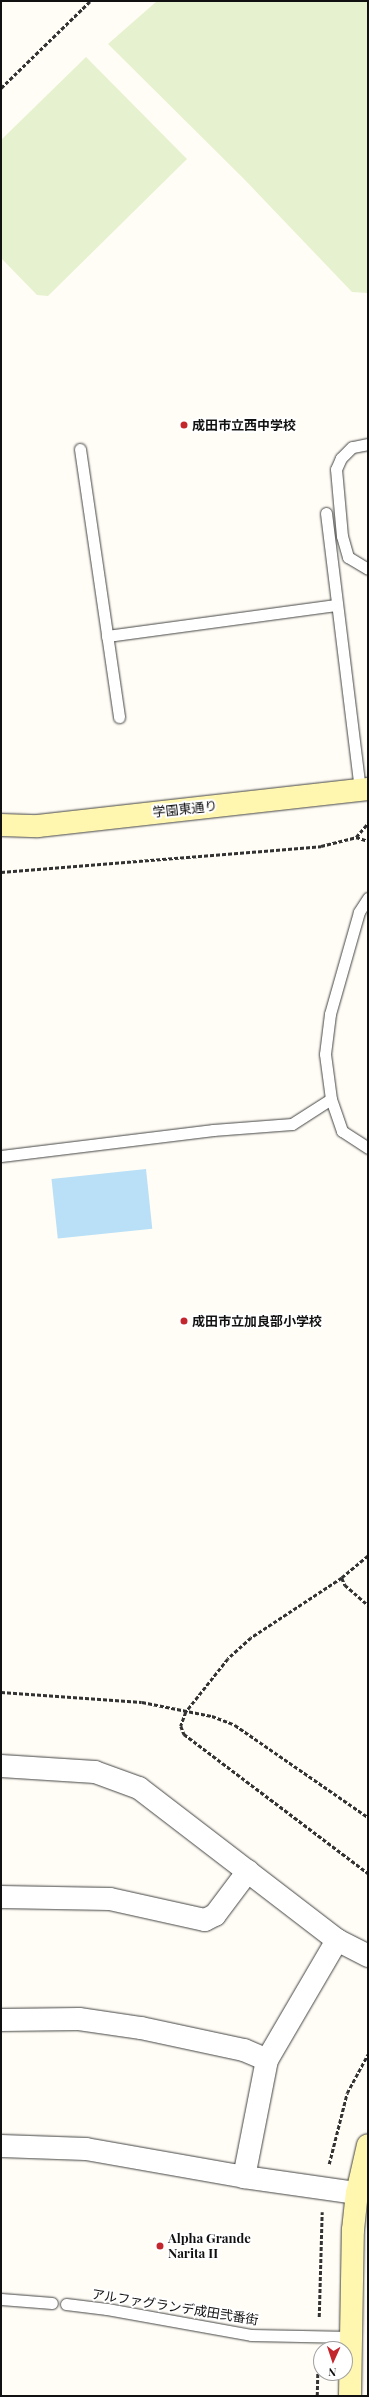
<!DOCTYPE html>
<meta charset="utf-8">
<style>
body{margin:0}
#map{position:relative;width:369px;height:2397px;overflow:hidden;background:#fffdf5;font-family:"Playfair Display","Noto Sans JP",serif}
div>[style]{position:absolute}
.pitch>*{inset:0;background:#e6f2cf}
.water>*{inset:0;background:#b9e0f7;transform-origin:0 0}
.path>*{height:2.5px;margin-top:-1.25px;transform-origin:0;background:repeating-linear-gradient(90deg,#333 0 4px,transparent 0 6px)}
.roads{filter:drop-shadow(0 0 1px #444) drop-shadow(0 0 1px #444)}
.lane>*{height:11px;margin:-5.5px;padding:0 5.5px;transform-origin:5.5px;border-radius:5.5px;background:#fff}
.street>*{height:22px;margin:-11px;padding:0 11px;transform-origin:11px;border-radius:11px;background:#fff}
.secondary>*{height:22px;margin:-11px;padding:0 11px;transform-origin:11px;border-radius:11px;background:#fff6b0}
.dots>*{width:11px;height:11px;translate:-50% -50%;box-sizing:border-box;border:2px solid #fff;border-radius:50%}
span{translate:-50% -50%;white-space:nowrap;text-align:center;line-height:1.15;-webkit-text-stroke:4px #fff;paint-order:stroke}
.poi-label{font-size:13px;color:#111;font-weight:700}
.left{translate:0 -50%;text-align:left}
.street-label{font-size:13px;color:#111}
.frame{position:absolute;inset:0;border:2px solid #111;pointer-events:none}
.north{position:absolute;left:313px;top:2341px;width:40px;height:40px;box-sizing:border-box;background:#fff;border:1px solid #a0a0a0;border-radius:50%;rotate:183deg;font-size:11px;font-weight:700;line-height:16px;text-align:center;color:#111}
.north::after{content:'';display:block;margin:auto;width:14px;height:18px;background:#c4262e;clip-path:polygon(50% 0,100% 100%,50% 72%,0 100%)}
</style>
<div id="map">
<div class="pitch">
<i style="clip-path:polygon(157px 1px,368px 1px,368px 293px,352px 292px,244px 179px,108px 44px)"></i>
<i style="clip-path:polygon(86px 57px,187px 159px,48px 296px,37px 295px,1px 258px,1px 140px)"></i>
</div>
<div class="water">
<i style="left:146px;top:1169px;width:60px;height:95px;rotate:84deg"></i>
</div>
<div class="path">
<i style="left:1px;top:88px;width:124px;rotate:-44.3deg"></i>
<i style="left:356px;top:837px;width:18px;rotate:-49deg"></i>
<i style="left:1px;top:872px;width:321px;rotate:-4.6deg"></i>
<i style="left:321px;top:846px;width:36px;rotate:-14deg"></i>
<i style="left:356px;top:837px;width:13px;rotate:18deg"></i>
<i style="left:368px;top:1556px;width:34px;rotate:140deg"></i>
<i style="left:342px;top:1578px;width:109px;rotate:146.6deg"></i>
<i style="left:251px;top:1638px;width:31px;rotate:138deg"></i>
<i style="left:228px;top:1659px;width:68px;rotate:128.4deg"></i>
<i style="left:186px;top:1712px;width:15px;rotate:110deg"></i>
<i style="left:181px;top:1726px;width:9px;rotate:69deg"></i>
<i style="left:184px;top:1734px;width:231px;rotate:37.1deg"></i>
<i style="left:342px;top:1578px;width:8px;rotate:67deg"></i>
<i style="left:345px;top:1585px;width:30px;rotate:41deg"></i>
<i style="left:1px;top:1692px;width:141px;rotate:4.1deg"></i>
<i style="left:142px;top:1702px;width:71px;rotate:11.3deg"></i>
<i style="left:212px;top:1716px;width:25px;rotate:21deg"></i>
<i style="left:235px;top:1725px;width:162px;rotate:34.7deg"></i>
<i style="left:329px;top:2164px;width:73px;rotate:-75.8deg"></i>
<i style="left:347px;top:2093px;width:44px;rotate:-61.7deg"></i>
<i style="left:319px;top:2317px;width:105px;rotate:-88.4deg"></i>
<i style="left:317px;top:2396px;width:40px;rotate:-88.6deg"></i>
</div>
<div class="roads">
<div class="lane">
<i style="left:368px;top:444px;width:16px;rotate:169deg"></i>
<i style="left:352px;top:447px;width:16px;rotate:135deg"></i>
<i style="left:341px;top:458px;width:12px;rotate:114deg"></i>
<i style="left:336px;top:469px;width:67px;rotate:84.9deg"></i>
<i style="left:342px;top:536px;width:22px;rotate:74deg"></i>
<i style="left:348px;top:557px;width:23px;rotate:31deg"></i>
<i style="left:80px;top:449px;width:271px;rotate:81.7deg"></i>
<i style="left:326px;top:513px;width:279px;rotate:83deg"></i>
<i style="left:107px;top:636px;width:231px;rotate:-7.7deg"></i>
<i style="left:368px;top:898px;width:17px;rotate:123deg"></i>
<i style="left:359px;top:912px;width:106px;rotate:105.9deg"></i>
<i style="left:330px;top:1014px;width:40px;rotate:97.1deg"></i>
<i style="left:325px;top:1054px;width:45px;rotate:82.4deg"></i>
<i style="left:331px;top:1099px;width:34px;rotate:71deg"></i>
<i style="left:342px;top:1131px;width:31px;rotate:33deg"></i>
<i style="left:1px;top:1156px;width:214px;rotate:-7deg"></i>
<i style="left:213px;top:1130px;width:79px;rotate:-4.3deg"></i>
<i style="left:292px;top:1124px;width:46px;rotate:-32.7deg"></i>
<i style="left:1px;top:2299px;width:51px;rotate:4.5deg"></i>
<i style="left:66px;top:2304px;width:41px;rotate:7deg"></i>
<i style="left:107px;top:2309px;width:146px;rotate:10.2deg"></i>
<i style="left:251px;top:2335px;width:101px;rotate:1.1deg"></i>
</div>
<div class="street">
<i style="left:1px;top:1766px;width:94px;rotate:3.7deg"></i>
<i style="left:95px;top:1772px;width:47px;rotate:20deg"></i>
<i style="left:139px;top:1788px;width:250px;rotate:37.5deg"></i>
<i style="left:337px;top:1940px;width:35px;rotate:27deg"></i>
<i style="left:1px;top:1897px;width:109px;rotate:1.1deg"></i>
<i style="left:110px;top:1899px;width:97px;rotate:12.5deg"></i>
<i style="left:205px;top:1920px;width:11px;rotate:-27deg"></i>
<i style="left:215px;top:1915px;width:55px;rotate:-53.1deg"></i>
<i style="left:1px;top:2020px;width:78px;rotate:-0.7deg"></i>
<i style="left:79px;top:2019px;width:63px;rotate:8.3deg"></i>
<i style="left:141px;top:2028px;width:105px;rotate:12.1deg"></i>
<i style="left:244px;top:2050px;width:25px;rotate:23deg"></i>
<i style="left:1px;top:2146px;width:85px;rotate:2deg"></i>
<i style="left:86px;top:2149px;width:160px;rotate:10deg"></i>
<i style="left:244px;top:2177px;width:114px;rotate:8.1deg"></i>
<i style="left:244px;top:2177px;width:119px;rotate:-78.9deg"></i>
<i style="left:267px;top:2060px;width:139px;rotate:-59.7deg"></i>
</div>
<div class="secondary">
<i style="left:1px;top:825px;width:37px;rotate:2deg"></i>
<i style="left:38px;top:826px;width:332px;rotate:-6.4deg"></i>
<i style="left:350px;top:2396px;width:166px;rotate:-89deg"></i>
<i style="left:353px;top:2230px;width:37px;rotate:-84deg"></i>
<i style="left:357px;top:2193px;width:49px;rotate:-77.1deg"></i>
</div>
</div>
<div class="dots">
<i style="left:184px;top:425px;background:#c4262e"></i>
<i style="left:184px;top:1321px;background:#c4262e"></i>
<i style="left:160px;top:2246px;background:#c4262e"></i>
</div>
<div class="poi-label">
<span class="left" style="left:192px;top:425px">成田市立西中学校</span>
<span class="left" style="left:192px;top:1321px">成田市立加良部小学校</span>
<span class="left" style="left:168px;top:2246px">Alpha Grande<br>Narita II</span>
</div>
<div class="street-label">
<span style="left:185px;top:809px;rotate:-6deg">学園東通り</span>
<span style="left:175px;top:2307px;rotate:9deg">アルファグランデ成田弐番街</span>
</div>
<div class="frame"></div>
<div class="north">N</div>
</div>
